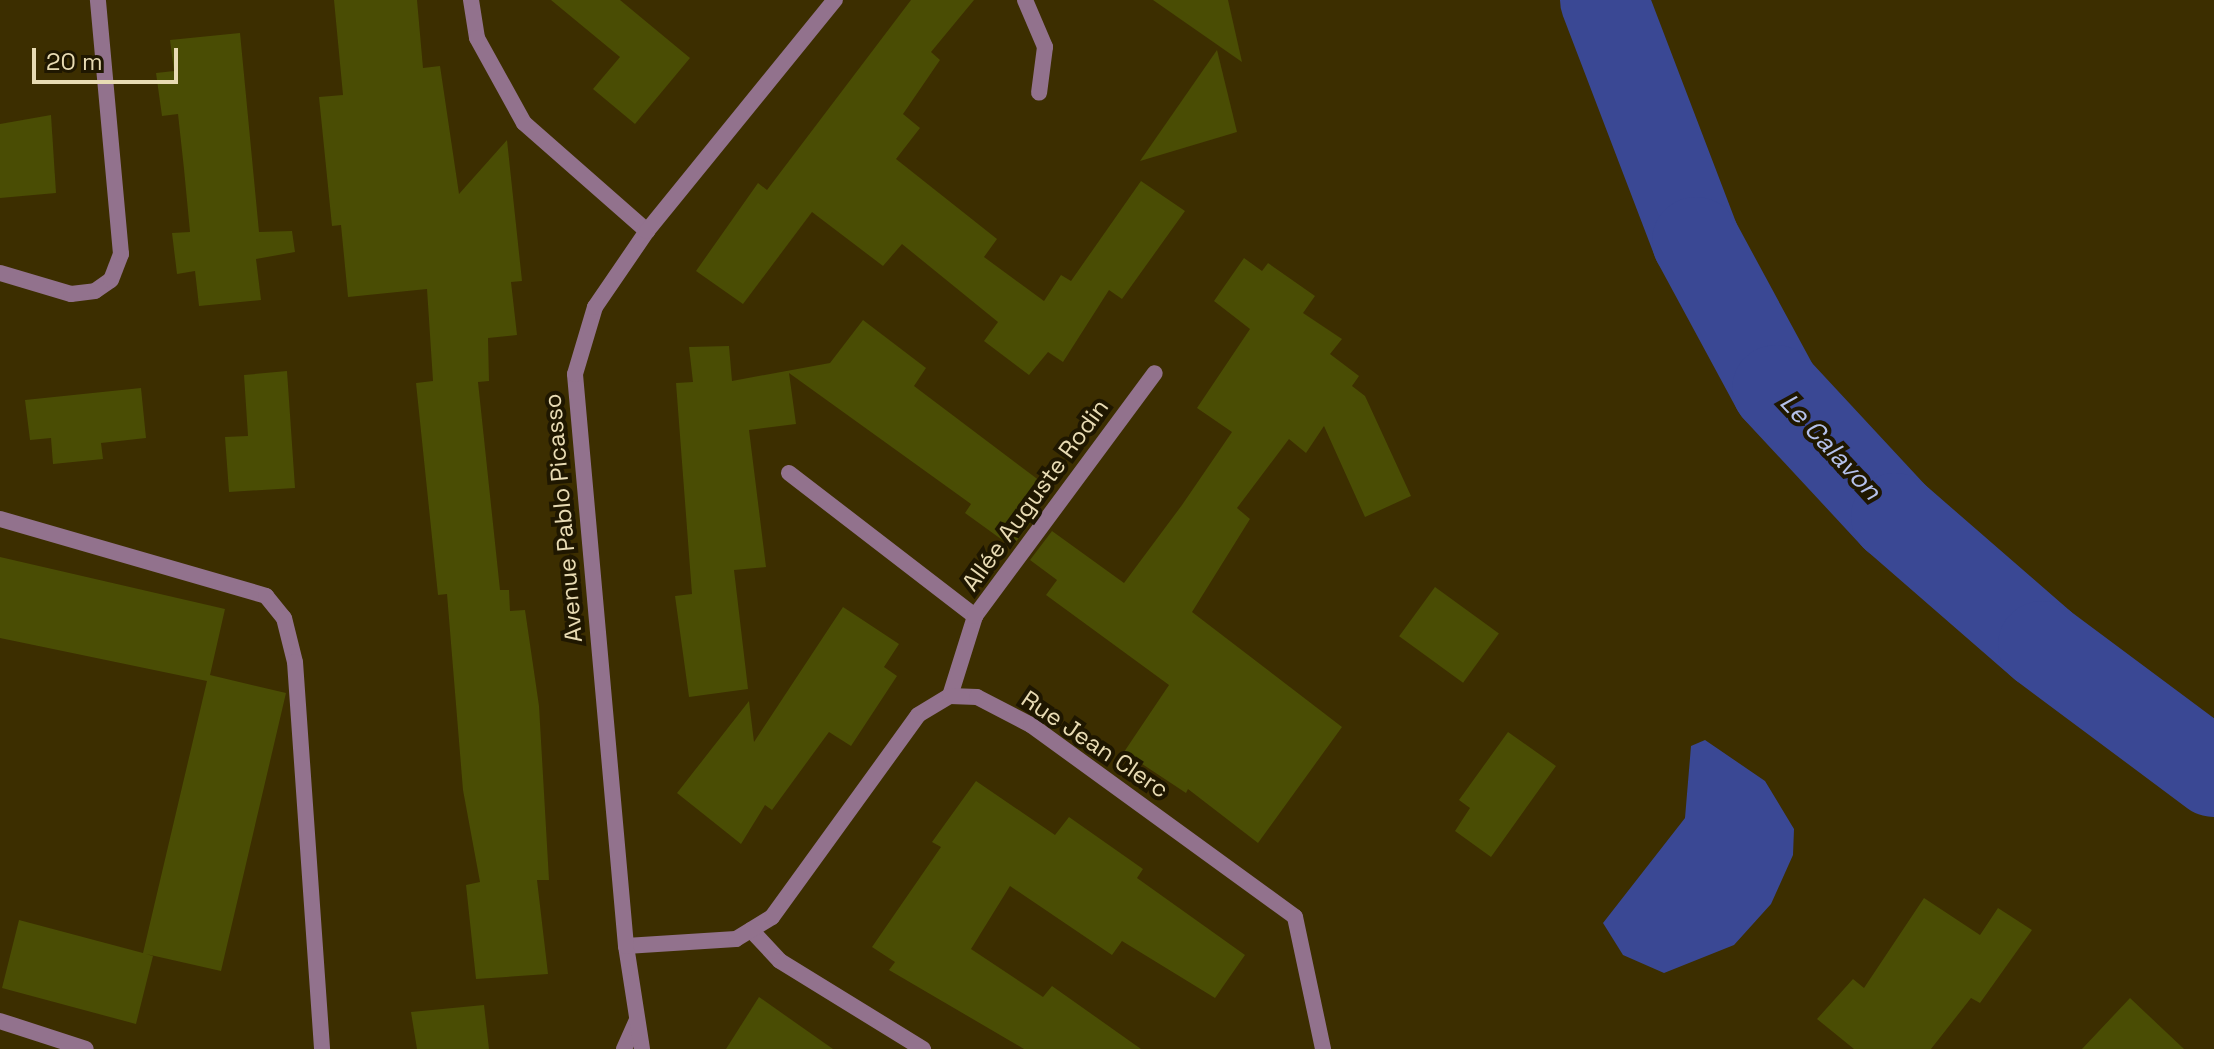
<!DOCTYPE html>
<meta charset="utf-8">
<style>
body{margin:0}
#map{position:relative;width:2214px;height:1049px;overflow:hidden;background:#3c2e00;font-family:"Space Grotesk",sans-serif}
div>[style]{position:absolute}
.water>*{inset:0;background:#3a4894}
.river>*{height:88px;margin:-44px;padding:0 44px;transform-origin:44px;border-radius:44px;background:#3a4894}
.building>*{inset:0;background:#4a4d04;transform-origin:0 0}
.street>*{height:16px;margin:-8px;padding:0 8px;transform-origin:8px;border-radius:8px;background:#92728d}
span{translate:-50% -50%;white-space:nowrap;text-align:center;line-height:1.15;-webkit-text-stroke:8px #1f1700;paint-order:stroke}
.street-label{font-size:24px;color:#e8dbb3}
.water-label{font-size:26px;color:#b5c1eb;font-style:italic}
.scale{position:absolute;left:32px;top:48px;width:146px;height:36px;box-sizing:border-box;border:4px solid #e8dbb3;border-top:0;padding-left:10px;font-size:24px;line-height:28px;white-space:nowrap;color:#e8dbb3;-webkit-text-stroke:6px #1f1700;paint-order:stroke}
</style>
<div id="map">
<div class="water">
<i style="clip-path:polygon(1705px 740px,1765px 781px,1794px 829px,1793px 855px,1771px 904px,1734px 945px,1664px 973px,1623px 955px,1603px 923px,1685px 818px,1691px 746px)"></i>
</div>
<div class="river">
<i style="left:1604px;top:0;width:258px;rotate:69.1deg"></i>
<i style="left:1696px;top:241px;width:168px;rotate:61.6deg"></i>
<i style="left:1776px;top:389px;width:175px;rotate:47.1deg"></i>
<i style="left:1895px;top:517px;width:195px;rotate:41deg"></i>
<i style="left:2042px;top:645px;width:214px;rotate:36.7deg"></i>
</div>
<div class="building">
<i style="clip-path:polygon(334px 0,417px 0,423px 68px,440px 66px,459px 194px,507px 140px,522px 281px,511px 282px,517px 335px,488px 338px,489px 381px,478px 382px,500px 590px,509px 590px,510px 611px,525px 610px,539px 706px,549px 880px,537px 880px,548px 974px,476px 979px,466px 885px,480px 882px,463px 790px,447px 594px,438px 595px,416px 383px,433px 381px,427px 289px,348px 297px,341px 225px,332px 226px,319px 97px,343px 95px)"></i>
<i style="clip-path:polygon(551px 0,620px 0,690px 58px,635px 124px,593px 89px,620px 57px)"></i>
<i style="clip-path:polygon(911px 0,974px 0,931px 52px,940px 60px,903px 114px,920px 128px,896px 159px,997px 239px,984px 257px,1044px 301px,1061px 275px,1071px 281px,1141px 181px,1185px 211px,1122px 299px,1109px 290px,1063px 362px,1048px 352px,1029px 375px,984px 341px,998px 322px,902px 244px,883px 266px,812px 212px,743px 304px,696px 271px,758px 183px,767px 190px)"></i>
<i style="clip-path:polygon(1153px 0,1228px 0,1242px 62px)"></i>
<i style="clip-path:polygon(240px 33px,259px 232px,292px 231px,295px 252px,256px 259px,261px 300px,199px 306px,195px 271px,177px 274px,172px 233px,190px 232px,184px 169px,178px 114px,162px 116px,156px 73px,174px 71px,170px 40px)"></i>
<i style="clip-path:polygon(1217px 50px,1237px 132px,1140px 161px)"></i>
<i style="clip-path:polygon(51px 115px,56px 193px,0 198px,0 124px)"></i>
<i style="clip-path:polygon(1244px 258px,1262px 271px,1268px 263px,1315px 296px,1303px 313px,1342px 339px,1330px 354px,1359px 376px,1352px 386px,1365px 396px,1411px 496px,1365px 517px,1324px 426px,1306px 453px,1289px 439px,1237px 508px,1250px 519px,1192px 612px,1342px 727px,1258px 843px,1188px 789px,1186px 793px,1124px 752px,1169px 685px,1046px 595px,1057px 580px,1030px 560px,1052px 531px,1124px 583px,1182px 505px,1232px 432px,1197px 408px,1250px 329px,1214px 301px)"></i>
<i style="clip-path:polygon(863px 320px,926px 368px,914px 386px,1048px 487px,1029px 514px,1034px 518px,1012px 547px,965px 513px,971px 504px,789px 373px,796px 424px,749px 430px,766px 567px,734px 570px,748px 689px,689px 697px,675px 596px,692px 594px,676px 383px,693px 382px,689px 347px,729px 346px,732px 381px,830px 363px)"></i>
<i style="clip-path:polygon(287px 371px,295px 488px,229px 492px,225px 437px,248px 436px,244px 375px)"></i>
<i style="clip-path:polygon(141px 388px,146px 438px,101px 443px,103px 459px,53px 464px,51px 438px,30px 440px,25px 400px)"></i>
<i style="clip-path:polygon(0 557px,225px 609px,210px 675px,286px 693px,221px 971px,146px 954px,153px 956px,136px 1024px,2px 988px,19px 920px,143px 953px,207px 681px,0 638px)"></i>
<i style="left:1435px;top:587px;width:79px;height:61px;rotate:36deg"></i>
<i style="clip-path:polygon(843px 607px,899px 644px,884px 667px,897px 676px,851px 746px,829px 732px,772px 810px,765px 805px,741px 844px,677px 793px,749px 701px,754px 742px)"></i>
<i style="clip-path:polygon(1508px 732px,1556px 766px,1491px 857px,1455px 831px,1470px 808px,1459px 800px)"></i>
<i style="clip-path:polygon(976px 781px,1055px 835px,1069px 817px,1143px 869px,1137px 878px,1245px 955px,1215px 998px,1122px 941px,1112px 955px,1010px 886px,971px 949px,1043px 997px,1052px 986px,1141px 1049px,1024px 1049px,889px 970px,895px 962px,872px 947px,941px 847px,932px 842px)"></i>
<i style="clip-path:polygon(1924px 898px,1980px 935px,1998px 908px,2032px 930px,1980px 1003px,1971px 998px,1931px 1049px,1854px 1049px,1817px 1019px,1853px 979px,1864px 988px)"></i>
<i style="clip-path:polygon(759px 997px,833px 1049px,726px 1049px)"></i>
<i style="clip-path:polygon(2130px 998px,2184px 1049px,2082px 1049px)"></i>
<i style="clip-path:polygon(484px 1005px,489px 1049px,417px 1049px,411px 1012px)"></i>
</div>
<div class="street">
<i style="left:471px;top:0;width:38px;rotate:81deg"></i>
<i style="left:477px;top:38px;width:97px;rotate:61.1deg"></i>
<i style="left:524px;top:123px;width:164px;rotate:41.3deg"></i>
<i style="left:1025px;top:0;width:51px;rotate:66.9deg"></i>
<i style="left:1045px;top:47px;width:46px;rotate:97.4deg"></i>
<i style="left:0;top:273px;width:74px;rotate:16.5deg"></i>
<i style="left:71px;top:294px;width:24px;rotate:-7deg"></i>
<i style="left:95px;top:291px;width:19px;rotate:-35deg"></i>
<i style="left:111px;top:280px;width:28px;rotate:-69deg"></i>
<i style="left:121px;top:254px;width:255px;rotate:-95.2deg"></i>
<i style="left:789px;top:473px;width:235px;rotate:37.6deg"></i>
<i style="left:0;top:519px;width:277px;rotate:16.1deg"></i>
<i style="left:266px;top:596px;width:28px;rotate:51deg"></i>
<i style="left:284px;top:618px;width:45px;rotate:76deg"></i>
<i style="left:295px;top:662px;width:388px;rotate:86deg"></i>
<i style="left:950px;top:696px;width:84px;rotate:-72.6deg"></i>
<i style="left:975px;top:616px;width:302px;rotate:-53.5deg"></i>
<i style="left:751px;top:930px;width:42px;rotate:46.9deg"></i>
<i style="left:780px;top:961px;width:168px;rotate:31.6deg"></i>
<i style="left:626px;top:946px;width:110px;rotate:-3.6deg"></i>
<i style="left:736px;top:939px;width:42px;rotate:-31.4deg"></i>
<i style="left:772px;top:917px;width:249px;rotate:-54.1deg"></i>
<i style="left:918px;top:715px;width:37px;rotate:-31deg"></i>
<i style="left:950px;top:696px;width:27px;rotate:2deg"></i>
<i style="left:977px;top:697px;width:61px;rotate:27.4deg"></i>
<i style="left:1031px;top:725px;width:326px;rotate:36deg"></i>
<i style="left:1295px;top:917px;width:135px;rotate:78deg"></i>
<i style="left:0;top:1021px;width:90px;rotate:18deg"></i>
<i style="left:624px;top:1049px;width:32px;rotate:-66deg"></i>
<i style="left:642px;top:1049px;width:104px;rotate:-98.8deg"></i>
<i style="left:626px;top:946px;width:574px;rotate:-95.1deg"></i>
<i style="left:575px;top:374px;width:70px;rotate:-73.4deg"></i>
<i style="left:595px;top:307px;width:92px;rotate:-55.6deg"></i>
<i style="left:647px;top:231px;width:298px;rotate:-50.9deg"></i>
</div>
<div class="street-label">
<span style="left:1035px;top:495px;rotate:-54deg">Allée Auguste Rodin</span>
<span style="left:563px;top:518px;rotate:-95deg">Avenue Pablo Picasso</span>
<span style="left:1095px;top:744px;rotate:34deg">Rue Jean Clerc</span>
</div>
<div class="water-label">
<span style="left:1830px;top:447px;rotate:47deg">Le Calavon</span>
</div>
<div class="scale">20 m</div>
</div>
